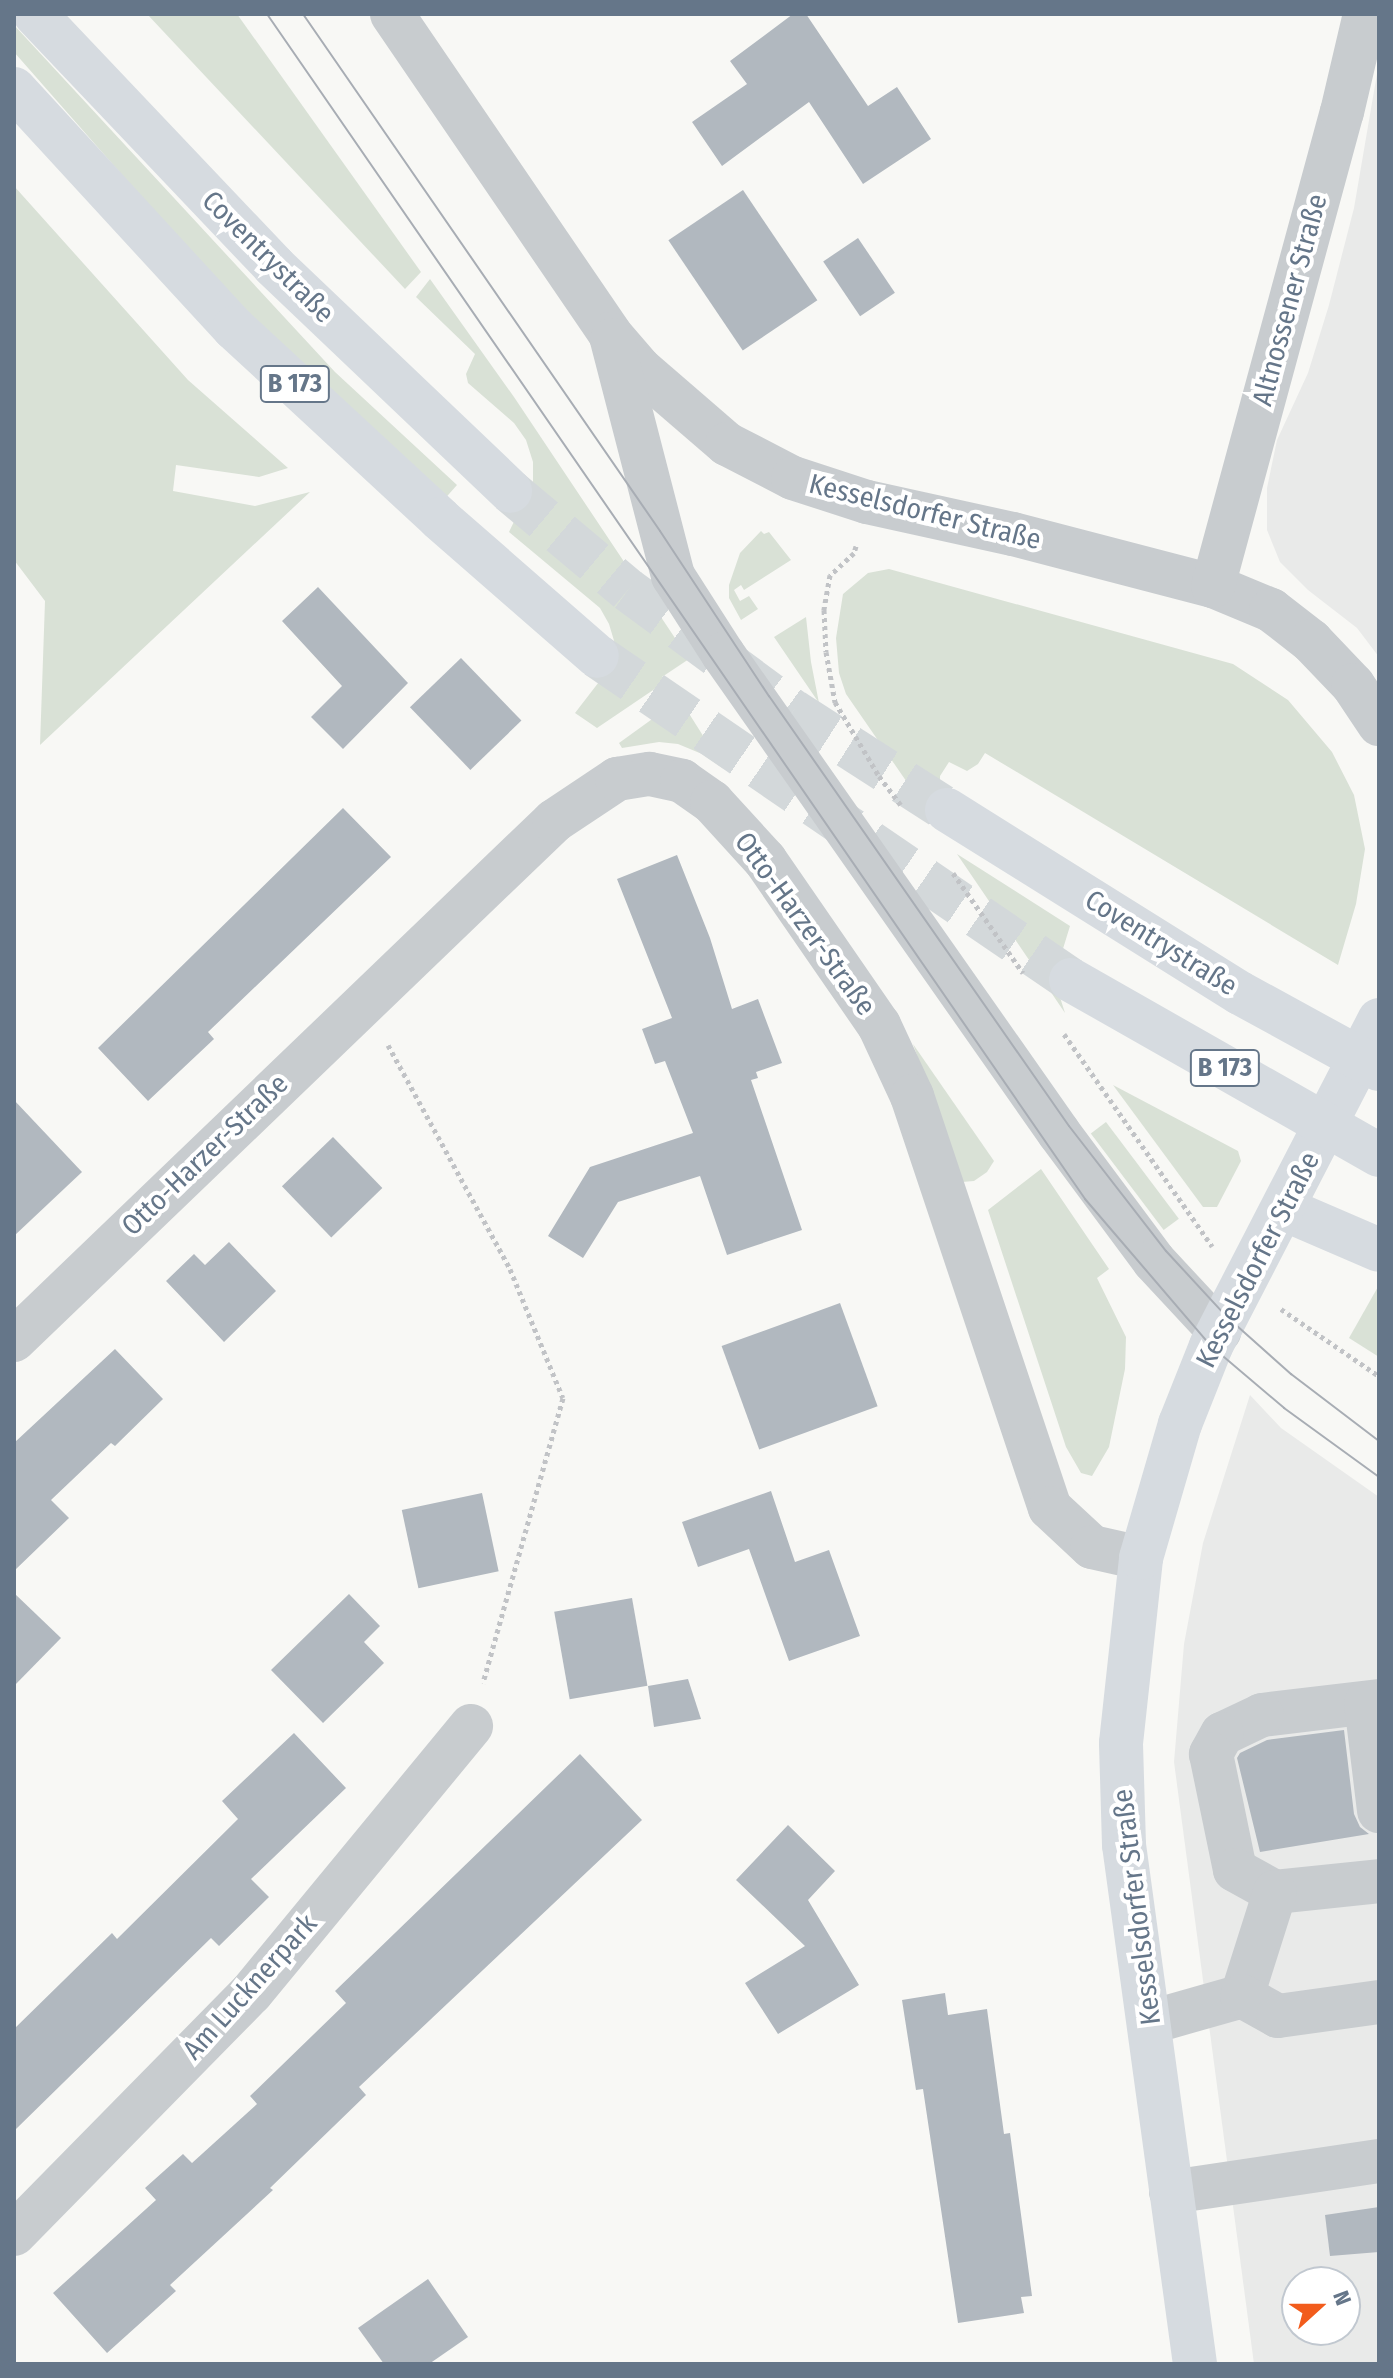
<!DOCTYPE html>
<meta charset="utf-8">
<style>
body{margin:0}
#map{position:relative;width:1393px;height:2378px;overflow:hidden;background:#f8f8f5;font-family:"Fira Sans Condensed",sans-serif}
div>[style]{position:absolute}
.built>*{inset:0;background:#e9eae9}
.green>*{inset:0;background:#d9e1d6;transform-origin:0 0}
.building>*{inset:0;background:#b1b8bf;transform-origin:0 0}
.highway-tunnel>*{height:44px;margin-top:-22px;transform-origin:0;background:repeating-linear-gradient(90deg,#d3d8da 0 44px,transparent 0 66px)}
.path>*{height:5px;margin-top:-2.5px;transform-origin:0;background:repeating-linear-gradient(90deg,#c1c3c6 0 4px,transparent 0 8px)}
.minor>*{height:44px;margin:-22px;padding:0 22px;transform-origin:22px;border-radius:22px;background:#c8cccf}
.major>*{height:44px;margin:-22px;padding:0 22px;transform-origin:22px;border-radius:22px;background:#d6dbe0}
.highway>*{height:44px;margin:-22px;padding:0 22px;transform-origin:22px;border-radius:22px;background:#d6dbe0}
.tram>*{height:2px;margin:-1px;padding:0 1px;transform-origin:1px;border-radius:1px;background:#a8adb4}
span{translate:-50% -50%;white-space:nowrap;text-align:center;line-height:1.15;-webkit-text-stroke:8px #fff;paint-order:stroke}
.shield-label span{padding:2px 6px;background:#fff;border:2px solid;border-radius:6px;-webkit-text-stroke-width:0}
.shield-label{font-size:26px;color:#657689;font-weight:700}
.street-label{font-size:28px;color:#657689}
.frame{position:absolute;inset:0;border:16px solid #657689;pointer-events:none}
.north{position:absolute;left:1281px;top:2266px;width:80px;height:80px;box-sizing:border-box;background:#fff;border:2px solid #c1c8d0;border-radius:50%;rotate:69deg;font-size:22px;font-weight:700;line-height:32px;text-align:center;color:#657689}
.north::after{content:'';display:block;margin:auto;width:28px;height:36px;background:#f25c1c;clip-path:polygon(50% 0,100% 100%,50% 72%,0 100%)}
</style>
<div id="map">
<div class="built">
<i style="clip-path:polygon(1379px 62px,1379px 657px,1357px 628px,1308px 590px,1280px 562px,1267px 530px,1267px 488px,1277px 440px,1308px 373px,1329px 305px,1354px 208px)"></i>
<i style="clip-path:polygon(evenodd,1250px 1395px,1281px 1428px,1379px 1497px,1379px 2364px,1254px 2364px,1174px 1762px,1184px 1644px,1203px 1543px,1250px 1395px,1297px 2282px,1345px 2282px,1345px 2330px,1297px 2330px,1297px 2282px)"></i>
</div>
<div class="green">
<i style="clip-path:polygon(147px 14px,237px 14px,421px 272px,405px 289px)"></i>
<i style="clip-path:polygon(14px 25px,335px 372px,457px 485px,441px 503px,288px 357px,130px 184px,14px 52px)"></i>
<i style="clip-path:polygon(14px 186px,188px 380px,288px 468px,259px 477px,176px 465px,173px 491px,255px 506px,310px 492px,40px 745px,45px 601px,14px 560px)"></i>
<i style="clip-path:polygon(430px 279px,514px 397px,689px 659px,662px 677px,665px 682px,597px 728px,575px 713px,612px 665px,615px 644px,609px 624px,600px 608px,509px 532px,533px 482px,533px 462px,526px 440px,514px 423px,468px 383px,466px 374px,475px 354px,416px 297px)"></i>
<i style="clip-path:polygon(761px 531px,764px 534px,769px 532px,791px 560px,744px 590px,741px 585px,734px 590px,740px 601px,749px 596px,758px 609px,741px 620px,729px 598px,729px 585px,740px 553px)"></i>
<i style="clip-path:polygon(889px 569px,1233px 664px,1288px 700px,1332px 752px,1354px 795px,1365px 849px,1356px 904px,1338px 965px,985px 753px,978px 764px,967px 771px,949px 762px,940px 776px,940px 830px,846px 694px,839px 673px,836px 638px,843px 594px,868px 573px)"></i>
<i style="clip-path:polygon(806px 617px,811px 662px,819px 703px,774px 637px)"></i>
<i style="clip-path:polygon(673px 704px,683px 704px,724px 769px,702px 754px,678px 744px,659px 742px,622px 748px,619px 743px)"></i>
<i style="clip-path:polygon(957px 854px,1070px 926px,1058px 965px,1058px 991px,1065px 1013px)"></i>
<i style="clip-path:polygon(913px 1044px,994px 1161px,987px 1172px,974px 1181px,962px 1182px)"></i>
<i style="clip-path:polygon(1113px 1085px,1238px 1151px,1241px 1161px,1217px 1207px,1203px 1207px)"></i>
<i style="left:1106px;top:1122px;width:121px;height:19px;rotate:53deg"></i>
<i style="clip-path:polygon(1041px 1169px,1109px 1269px,1097px 1278px,1126px 1337px,1125px 1369px,1109px 1447px,1092px 1476px,1081px 1473px,1066px 1447px,988px 1210px)"></i>
<i style="clip-path:polygon(1379px 1285px,1379px 1357px,1349px 1338px)"></i>
</div>
<div class="building">
<i style="clip-path:polygon(793px 14px,806px 14px,868px 106px,897px 87px,931px 139px,863px 184px,809px 102px,722px 166px,692px 122px,747px 84px,730px 61px)"></i>
<i style="left:743px;top:190px;width:133px;height:90px;rotate:56deg"></i>
<i style="left:858px;top:238px;width:66px;height:42px;rotate:56deg"></i>
<i style="clip-path:polygon(318px 587px,408px 683px,343px 749px,311px 717px,342px 686px,282px 621px)"></i>
<i style="left:461px;top:658px;width:87px;height:71px;rotate:46deg"></i>
<i style="clip-path:polygon(343px 808px,391px 857px,208px 1032px,214px 1039px,148px 1101px,98px 1048px)"></i>
<i style="clip-path:polygon(677px 855px,710px 938px,732px 1009px,758px 999px,782px 1063px,756px 1072px,758px 1078px,751px 1080px,802px 1230px,727px 1255px,700px 1176px,618px 1202px,583px 1258px,548px 1236px,590px 1167px,693px 1133px,665px 1061px,655px 1064px,642px 1029px,672px 1018px,617px 879px)"></i>
<i style="clip-path:polygon(14px 1100px,82px 1172px,14px 1236px)"></i>
<i style="left:333px;top:1137px;width:71px;height:71px;rotate:46deg"></i>
<i style="clip-path:polygon(229px 1242px,276px 1291px,224px 1342px,166px 1281px,194px 1254px,205px 1265px)"></i>
<i style="left:840px;top:1303px;width:110px;height:126px;rotate:70deg"></i>
<i style="clip-path:polygon(115px 1349px,163px 1399px,115px 1446px,111px 1443px,51px 1500px,69px 1518px,14px 1571px,14px 1443px)"></i>
<i style="clip-path:polygon(771px 1491px,795px 1562px,829px 1550px,860px 1636px,789px 1661px,749px 1549px,698px 1567px,682px 1522px)"></i>
<i style="left:482px;top:1493px;width:80px;height:82px;rotate:78deg"></i>
<i style="clip-path:polygon(14px 1593px,61px 1638px,14px 1686px)"></i>
<i style="clip-path:polygon(349px 1594px,380px 1626px,364px 1642px,384px 1663px,323px 1723px,271px 1670px)"></i>
<i style="left:632px;top:1598px;width:89px;height:79px;rotate:80deg"></i>
<i style="clip-path:polygon(688px 1679px,701px 1719px,654px 1727px,648px 1686px)"></i>
<i style="clip-path:polygon(1344px 1730px,1354px 1814px,1360px 1827px,1369px 1834px,1260px 1852px,1237px 1758px,1240px 1753px,1267px 1740px)"></i>
<i style="clip-path:polygon(294px 1733px,346px 1788px,251px 1879px,269px 1897px,219px 1946px,211px 1938px,14px 2131px,14px 2029px,112px 1933px,117px 1939px,238px 1819px,222px 1801px)"></i>
<i style="clip-path:polygon(580px 1754px,642px 1820px,359px 2087px,366px 2095px,270px 2188px,273px 2190px,170px 2285px,176px 2291px,107px 2353px,53px 2293px,156px 2200px,145px 2188px,183px 2154px,192px 2163px,257px 2104px,250px 2096px,346px 2003px,335px 1991px)"></i>
<i style="clip-path:polygon(788px 1825px,835px 1871px,808px 1900px,859px 1985px,778px 2034px,745px 1983px,805px 1946px,736px 1880px)"></i>
<i style="clip-path:polygon(945px 1993px,948px 2015px,987px 2009px,1004px 2134px,1010px 2133px,1032px 2296px,1021px 2297px,1024px 2313px,958px 2323px,923px 2089px,916px 2090px,902px 2000px)"></i>
<i style="clip-path:polygon(1379px 2207px,1379px 2252px,1330px 2256px,1325px 2215px)"></i>
<i style="clip-path:polygon(428px 2279px,468px 2337px,429px 2364px,384px 2364px,358px 2328px)"></i>
</div>
<div class="highway-tunnel">
<i style="left:510px;top:491px;width:154px;rotate:40deg"></i>
<i style="left:628px;top:590px;width:205px;rotate:36.3deg"></i>
<i style="left:793px;top:711px;width:183px;rotate:32.7deg"></i>
<i style="left:597px;top:656px;width:574px;rotate:34.35deg"></i>
</div>
<div class="path">
<i style="left:856px;top:546px;width:7px;rotate:106deg"></i>
<i style="left:854px;top:553px;width:33px;rotate:137deg"></i>
<i style="left:830px;top:575px;width:36px;rotate:100deg"></i>
<i style="left:824px;top:610px;width:42px;rotate:87.3deg"></i>
<i style="left:826px;top:652px;width:51px;rotate:79.8deg"></i>
<i style="left:835px;top:702px;width:86px;rotate:59.3deg"></i>
<i style="left:879px;top:776px;width:36px;rotate:53deg"></i>
<i style="left:953px;top:873px;width:122px;rotate:55deg"></i>
<i style="left:1064px;top:1034px;width:259px;rotate:55.1deg"></i>
<i style="left:388px;top:1045px;width:255px;rotate:61.4deg"></i>
<i style="left:510px;top:1269px;width:139px;rotate:67.7deg"></i>
<i style="left:563px;top:1398px;width:296px;rotate:105.7deg"></i>
<i style="left:1281px;top:1309px;width:119px;rotate:34.4deg"></i>
</div>
<div class="minor">
<i style="left:392px;top:14px;width:387px;rotate:55.7deg"></i>
<i style="left:610px;top:334px;width:46px;rotate:49.4deg"></i>
<i style="left:640px;top:369px;width:115px;rotate:40.8deg"></i>
<i style="left:727px;top:444px;width:74px;rotate:27.3deg"></i>
<i style="left:793px;top:478px;width:78px;rotate:18deg"></i>
<i style="left:867px;top:502px;width:149px;rotate:12.4deg"></i>
<i style="left:1013px;top:534px;width:207px;rotate:14.6deg"></i>
<i style="left:1213px;top:586px;width:63px;rotate:22.5deg"></i>
<i style="left:1271px;top:610px;width:51px;rotate:37.8deg"></i>
<i style="left:1311px;top:641px;width:61px;rotate:46.3deg"></i>
<i style="left:1353px;top:685px;width:47px;rotate:56.3deg"></i>
<i style="left:612px;top:340px;width:244px;rotate:75.5deg"></i>
<i style="left:673px;top:576px;width:93px;rotate:57.3deg"></i>
<i style="left:723px;top:654px;width:585px;rotate:54.95deg"></i>
<i style="left:1059px;top:1133px;width:159px;rotate:53.4deg"></i>
<i style="left:1154px;top:1261px;width:96px;rotate:47.1deg"></i>
<i style="left:1213px;top:586px;width:491px;rotate:-74.8deg"></i>
<i style="left:1342px;top:112px;width:101px;rotate:-76.8deg"></i>
<i style="left:14px;top:1340px;width:749px;rotate:-43.86deg"></i>
<i style="left:554px;top:821px;width:76px;rotate:-33.7deg"></i>
<i style="left:617px;top:779px;width:33px;rotate:-9deg"></i>
<i style="left:650px;top:774px;width:33px;rotate:12deg"></i>
<i style="left:682px;top:781px;width:37px;rotate:35deg"></i>
<i style="left:712px;top:802px;width:79px;rotate:47.6deg"></i>
<i style="left:765px;top:860px;width:201px;rotate:55.4deg"></i>
<i style="left:879px;top:1025px;width:78px;rotate:65.1deg"></i>
<i style="left:912px;top:1096px;width:434px;rotate:71.5deg"></i>
<i style="left:1050px;top:1508px;width:57px;rotate:42.9deg"></i>
<i style="left:1092px;top:1547px;width:50px;rotate:12.7deg"></i>
<i style="left:1379px;top:1701px;width:118px;rotate:173.2deg"></i>
<i style="left:1262px;top:1715px;width:44px;rotate:154.6deg"></i>
<i style="left:1222px;top:1734px;width:23px;rotate:119deg"></i>
<i style="left:1211px;top:1754px;width:118px;rotate:78.3deg"></i>
<i style="left:1235px;top:1870px;width:46px;rotate:28.8deg"></i>
<i style="left:1275px;top:1892px;width:105px;rotate:-6deg"></i>
<i style="left:1366px;top:1703px;width:109px;rotate:83.1deg"></i>
<i style="left:1242px;top:1996px;width:109px;rotate:-72.4deg"></i>
<i style="left:1151px;top:2022px;width:95px;rotate:-15.9deg"></i>
<i style="left:1242px;top:1996px;width:41px;rotate:29.1deg"></i>
<i style="left:1278px;top:2016px;width:102px;rotate:-7.9deg"></i>
<i style="left:1171px;top:2192px;width:210px;rotate:-8.5deg"></i>
<i style="left:14px;top:2234px;width:338px;rotate:-45.5deg"></i>
<i style="left:251px;top:1993px;width:346px;rotate:-50.5deg"></i>
</div>
<div class="major">
<i style="left:1284px;top:1209px;width:103px;rotate:23.3deg"></i>
<i style="left:1195px;top:2364px;width:524px;rotate:-97.79deg"></i>
<i style="left:1124px;top:1845px;width:102px;rotate:-91.7deg"></i>
<i style="left:1121px;top:1743px;width:186px;rotate:-83.8deg"></i>
<i style="left:1141px;top:1558px;width:140px;rotate:-73.8deg"></i>
<i style="left:1180px;top:1424px;width:84px;rotate:-68.3deg"></i>
<i style="left:1211px;top:1346px;width:367px;rotate:-62.7deg"></i>
</div>
<div class="highway">
<i style="left:35px;top:14px;width:347px;rotate:46.5deg"></i>
<i style="left:274px;top:266px;width:326px;rotate:43.6deg"></i>
<i style="left:14px;top:89px;width:325px;rotate:47.4deg"></i>
<i style="left:234px;top:328px;width:281px;rotate:42.8deg"></i>
<i style="left:440px;top:519px;width:208px;rotate:41.1deg"></i>
<i style="left:947px;top:810px;width:345px;rotate:32deg"></i>
<i style="left:1240px;top:993px;width:158px;rotate:28.7deg"></i>
<i style="left:1071px;top:980px;width:354px;rotate:29.6deg"></i>
</div>
<div class="tram">
<i style="left:267px;top:14px;width:1440px;rotate:55.38deg"></i>
<i style="left:1085px;top:1199px;width:194px;rotate:49.4deg"></i>
<i style="left:1211px;top:1346px;width:96px;rotate:40.3deg"></i>
<i style="left:1284px;top:1408px;width:117px;rotate:36deg"></i>
<i style="left:303px;top:14px;width:628px;rotate:55.37deg"></i>
<i style="left:660px;top:531px;width:198px;rotate:56.6deg"></i>
<i style="left:769px;top:696px;width:524px;rotate:55.1deg"></i>
<i style="left:1069px;top:1126px;width:158px;rotate:52.2deg"></i>
<i style="left:1166px;top:1251px;width:90px;rotate:47.3deg"></i>
<i style="left:1227px;top:1317px;width:86px;rotate:41.7deg"></i>
<i style="left:1291px;top:1374px;width:111px;rotate:37.3deg"></i>
</div>
<div class="shield-label">
<span style="left:295px;top:384px">B 173</span>
<span style="left:1225px;top:1068px">B 173</span>
</div>
<div class="street-label">
<span style="left:268px;top:257px;rotate:45deg">Coventrystraße</span>
<span style="left:1290px;top:300px;rotate:-75deg">Altnossener Straße</span>
<span style="left:925px;top:512px;rotate:14deg">Kesselsdorfer Straße</span>
<span style="left:805px;top:924px;rotate:54deg">Otto-Harzer-Straße</span>
<span style="left:1161px;top:943px;rotate:32deg">Coventrystraße</span>
<span style="left:205px;top:1155px;rotate:-44deg">Otto-Harzer-Straße</span>
<span style="left:1258px;top:1260px;rotate:-63deg">Kesselsdorfer Straße</span>
<span style="left:1137px;top:1907px;rotate:-97deg">Kesselsdorfer Straße</span>
<span style="left:250px;top:1987px;rotate:-48deg">Am Lucknerpark</span>
</div>
<div class="frame"></div>
<div class="north">N</div>
</div>
